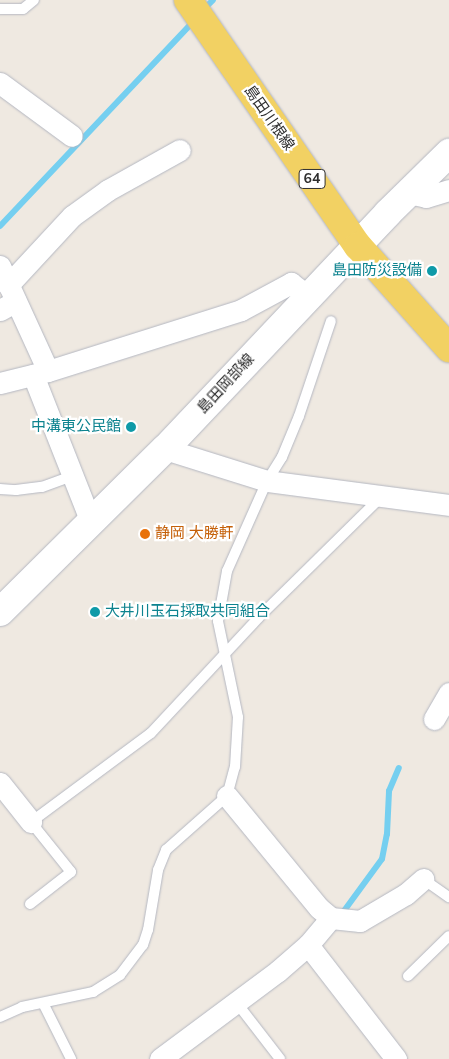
<!DOCTYPE html>
<meta charset="utf-8">
<style>
body{margin:0}
#map{position:relative;width:449px;height:1059px;overflow:hidden;background:#efe9e1;font-family:"Nunito Sans","Noto Sans JP",sans-serif}
div>[style]{position:absolute}
.stream>*{height:6px;margin:-3px;padding:0 3px;transform-origin:3px;border-radius:3px;background:#75cff0}
.roads{filter:drop-shadow(0 0 1px #b4b7c1) drop-shadow(0 0 1px #b4b7c1)}
.service>*{height:10px;margin:-5px;padding:0 5px;transform-origin:5px;border-radius:5px;background:#fff}
.minor>*{height:21px;margin:-10.5px;padding:0 10.5px;transform-origin:10.5px;border-radius:10.5px;background:#fff}
.secondary>*{height:28px;margin:-14px;padding:0 14px;transform-origin:14px;border-radius:14px;background:#fff}
.primary>*{height:28px;margin:-14px;padding:0 14px;transform-origin:14px;border-radius:14px;background:#f2d163}
.dots>*{width:14px;height:14px;translate:-50% -50%;box-sizing:border-box;border:2px solid #fff;border-radius:50%}
span{translate:-50% -50%;white-space:nowrap;text-align:center;line-height:1.15;-webkit-text-stroke:4.5px #fff;paint-order:stroke}
.shield-label span{padding:1px 4px;background:#fff;border:1px solid;border-radius:4px;-webkit-text-stroke-width:0}
.shield-label{font-size:14px;color:#2e2e2e;font-weight:700}
.street-label{font-size:15px;color:#2e2e2e}
.culture-label{font-size:15px;color:#0d838f}
.right{translate:-100% -50%;text-align:right}
.left{translate:0 -50%;text-align:left}
.food-label{font-size:15px;color:#c56008}
</style>
<div id="map">
<div class="stream">
<i style="left:203px;top:10px;width:14px;rotate:-45deg"></i>
<i style="left:0;top:226px;width:284px;rotate:-46.6deg"></i>
<i style="left:341px;top:915px;width:69px;rotate:-53.8deg"></i>
<i style="left:382px;top:859px;width:25px;rotate:-79deg"></i>
<i style="left:387px;top:834px;width:43px;rotate:-87.3deg"></i>
<i style="left:389px;top:791px;width:25px;rotate:-67deg"></i>
</div>
<div class="roads">
<div class="service">
<i style="left:0;top:9px;width:23px"></i>
<i style="left:23px;top:9px;width:14px;rotate:-39deg"></i>
<i style="left:0;top:489px;width:16px;rotate:4deg"></i>
<i style="left:16px;top:490px;width:26px;rotate:-7deg"></i>
<i style="left:42px;top:487px;width:32px;rotate:-20deg"></i>
<i style="left:423px;top:879px;width:32px;rotate:35deg"></i>
<i style="left:30px;top:904px;width:52px;rotate:-38deg"></i>
<i style="left:71px;top:872px;width:64px;rotate:-128.7deg"></i>
<i style="left:31px;top:822px;width:149px;rotate:-36.6deg"></i>
<i style="left:151px;top:733px;width:158px;rotate:-47deg"></i>
<i style="left:259px;top:617px;width:171px;rotate:-44.5deg"></i>
<i style="left:408px;top:976px;width:57px;rotate:-44.3deg"></i>
<i style="left:236px;top:1002px;width:72px;rotate:52.3deg"></i>
<i style="left:43px;top:1003px;width:63px;rotate:63.4deg"></i>
<i style="left:0;top:1017px;width:24px;rotate:-24deg"></i>
<i style="left:22px;top:1007px;width:73px;rotate:-11.9deg"></i>
<i style="left:93px;top:992px;width:32px;rotate:-32deg"></i>
<i style="left:120px;top:975px;width:38px;rotate:-53deg"></i>
<i style="left:143px;top:945px;width:16px;rotate:-72deg"></i>
<i style="left:148px;top:930px;width:61px;rotate:-80.5deg"></i>
<i style="left:158px;top:870px;width:22px;rotate:-68deg"></i>
<i style="left:166px;top:850px;width:81px;rotate:-41.5deg"></i>
<i style="left:227px;top:796px;width:30px;rotate:-75deg"></i>
<i style="left:235px;top:767px;width:50px;rotate:-86.6deg"></i>
<i style="left:238px;top:717px;width:98px;rotate:-101.8deg"></i>
<i style="left:218px;top:621px;width:51px;rotate:-79.8deg"></i>
<i style="left:227px;top:571px;width:98px;rotate:-66deg"></i>
<i style="left:267px;top:481px;width:28px;rotate:-58deg"></i>
<i style="left:282px;top:457px;width:44px;rotate:-67.5deg"></i>
<i style="left:299px;top:416px;width:100px;rotate:-71.4deg"></i>
</div>
<div class="minor">
<i style="left:0;top:83px;width:89px;rotate:36.4deg"></i>
<i style="left:409px;top:193px;width:17px;rotate:13deg"></i>
<i style="left:426px;top:197px;width:24px;rotate:-17deg"></i>
<i style="left:0;top:266px;width:115px;rotate:65.4deg"></i>
<i style="left:8px;top:285px;width:94px;rotate:-47.2deg"></i>
<i style="left:72px;top:216px;width:44px;rotate:-35.8deg"></i>
<i style="left:108px;top:190px;width:82px;rotate:-29.1deg"></i>
<i style="left:0;top:310px;width:18px;rotate:-29deg"></i>
<i style="left:33px;top:375px;width:158px;rotate:68.5deg"></i>
<i style="left:0;top:383px;width:49px;rotate:-14deg"></i>
<i style="left:48px;top:371px;width:202px;rotate:-17.5deg"></i>
<i style="left:241px;top:310px;width:57px;rotate:-28.4deg"></i>
<i style="left:291px;top:283px;width:23px;rotate:38deg"></i>
<i style="left:165px;top:449px;width:107px;rotate:17.4deg"></i>
<i style="left:267px;top:481px;width:184px;rotate:7.5deg"></i>
<i style="left:434px;top:719px;width:30px;rotate:-60deg"></i>
<i style="left:0;top:783px;width:50px;rotate:51.5deg"></i>
<i style="left:227px;top:796px;width:145px;rotate:50.6deg"></i>
<i style="left:319px;top:908px;width:16px;rotate:40deg"></i>
<i style="left:331px;top:918px;width:29px;rotate:6deg"></i>
<i style="left:360px;top:921px;width:53px;rotate:-30.4deg"></i>
<i style="left:406px;top:894px;width:23px;rotate:-41deg"></i>
<i style="left:308px;top:945px;width:144px;rotate:52.3deg"></i>
<i style="left:160px;top:1059px;width:147px;rotate:-36.7deg"></i>
<i style="left:278px;top:971px;width:40px;rotate:-41deg"></i>
<i style="left:308px;top:945px;width:35px;rotate:-50deg"></i>
</div>
<div class="secondary">
<i style="left:0;top:612px;width:232px;rotate:-44.7deg"></i>
<i style="left:165px;top:449px;width:325px;rotate:-46.6deg"></i>
<i style="left:388px;top:213px;width:86px;rotate:-44.5deg"></i>
</div>
<div class="primary">
<i style="left:188px;top:0;width:299px;rotate:55.4deg"></i>
<i style="left:358px;top:246px;width:137px;rotate:48.3deg"></i>
</div>
</div>
<div class="dots">
<i style="left:432px;top:271px;background:#0f9aa8"></i>
<i style="left:131px;top:427px;background:#0f9aa8"></i>
<i style="left:145px;top:534px;background:#e8710a"></i>
<i style="left:95px;top:612px;background:#0f9aa8"></i>
</div>
<div class="shield-label">
<span style="left:312px;top:179px">64</span>
</div>
<div class="street-label">
<span style="left:269px;top:118px;rotate:55deg">島田川根線</span>
<span style="left:226px;top:384px;rotate:-47deg">島田岡部線</span>
</div>
<div class="culture-label">
<span class="right" style="left:422px;top:271px">島田防災設備</span>
<span class="right" style="left:121px;top:427px">中溝東公民館</span>
<span class="left" style="left:105px;top:612px">大井川玉石採取共同組合</span>
</div>
<div class="food-label">
<span class="left" style="left:155px;top:534px">静岡 大勝軒</span>
</div>
</div>
